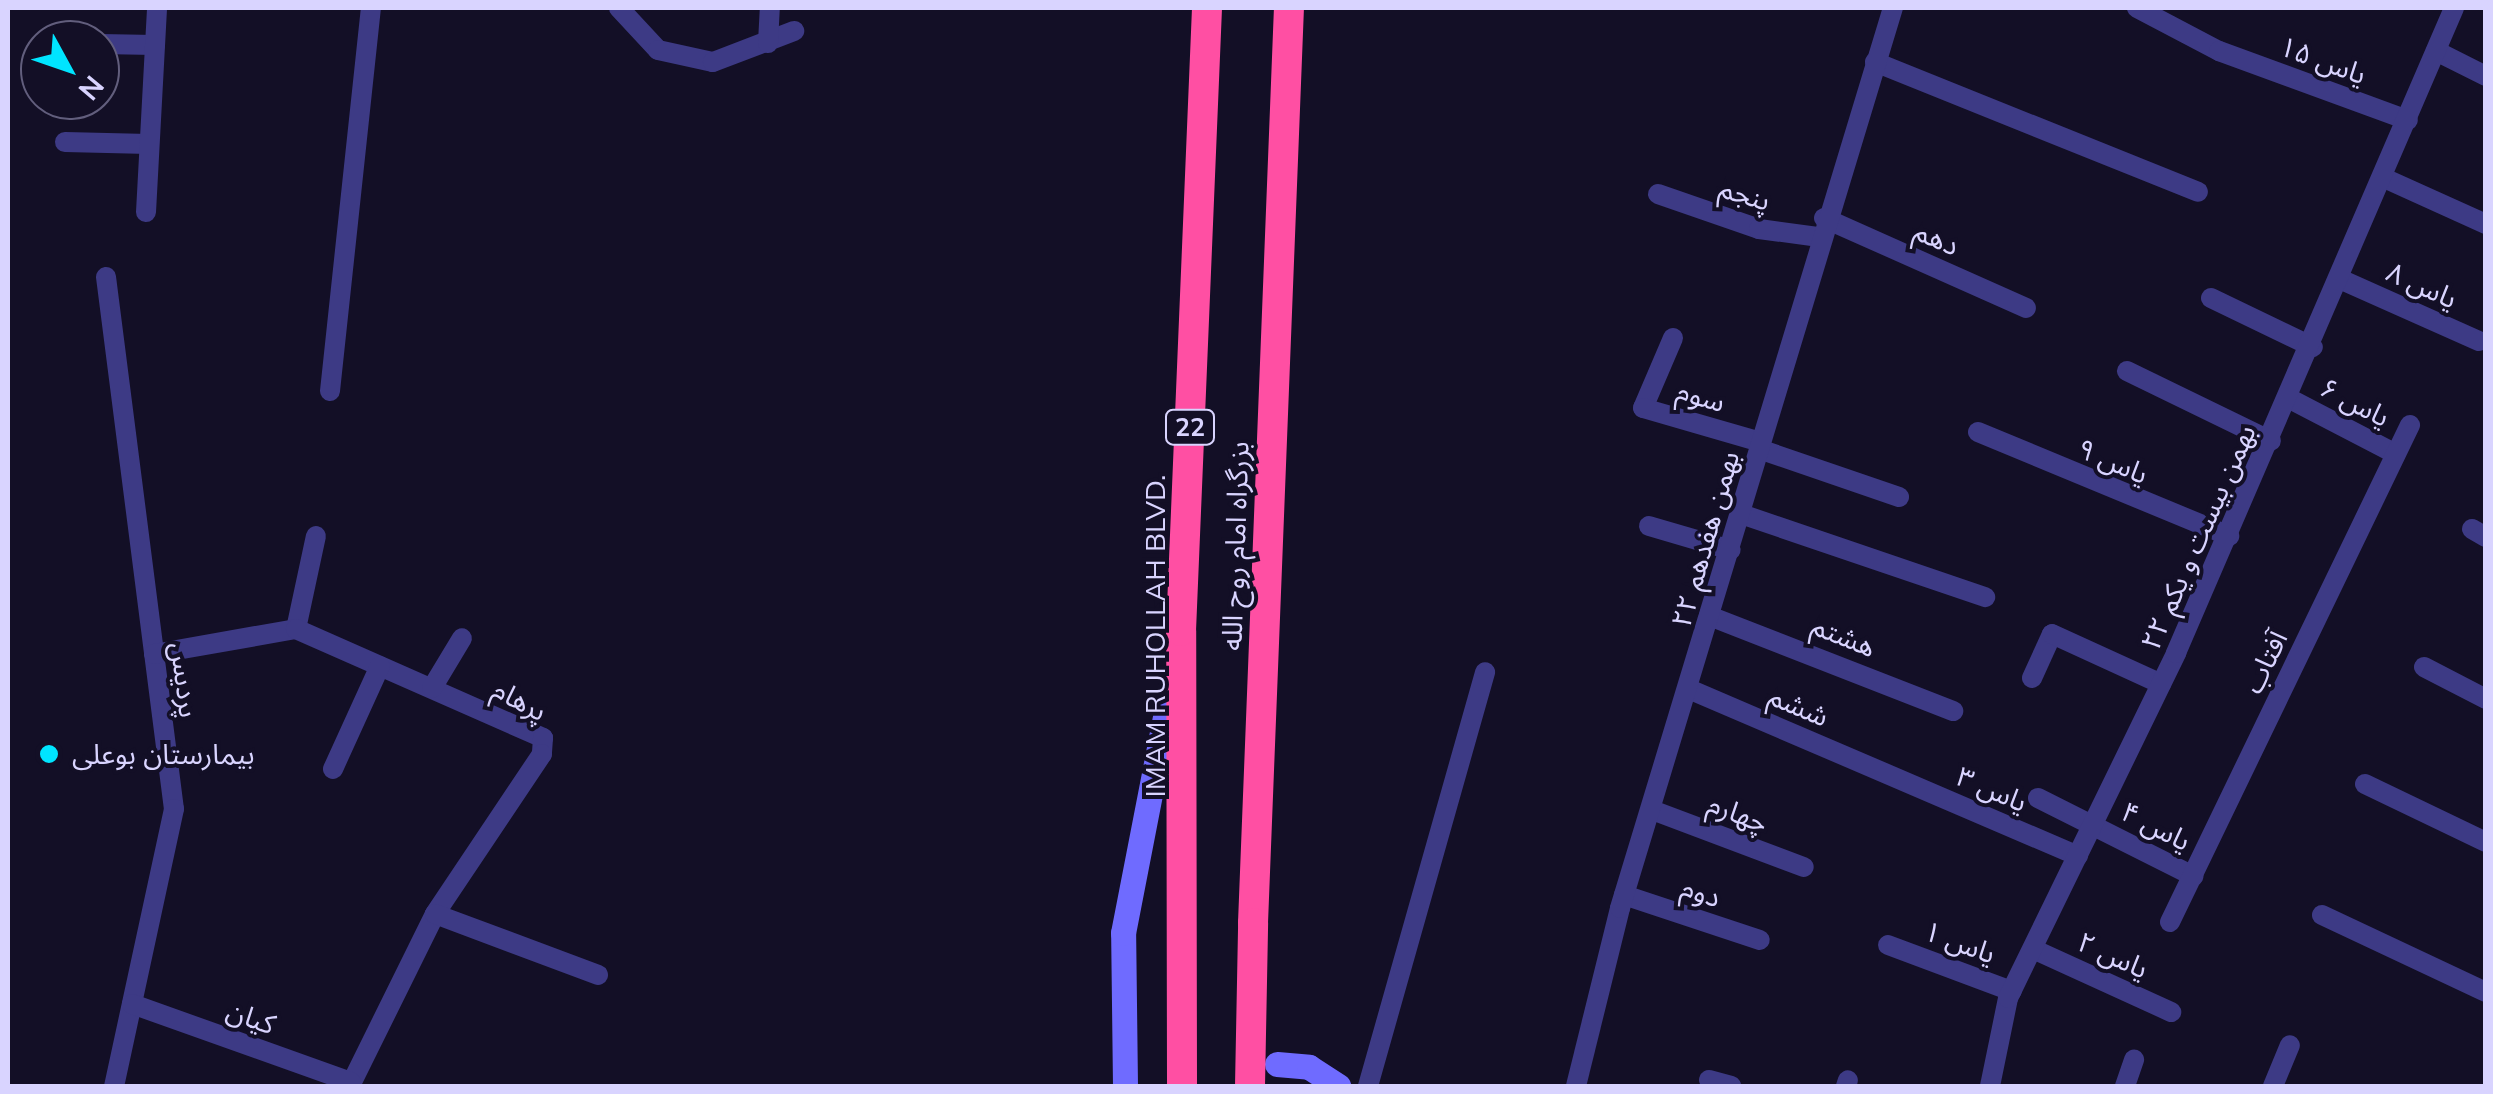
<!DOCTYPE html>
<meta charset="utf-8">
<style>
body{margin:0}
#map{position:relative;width:2493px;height:1094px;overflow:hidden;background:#130f26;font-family:Mulish,"Noto Sans Arabic",sans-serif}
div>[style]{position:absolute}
.street>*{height:20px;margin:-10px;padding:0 10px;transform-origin:10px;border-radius:10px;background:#3d3a85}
.secondary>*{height:25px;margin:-12.5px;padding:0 12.5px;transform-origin:12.5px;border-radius:12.5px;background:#6f6bff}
.highway>*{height:30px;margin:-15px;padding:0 15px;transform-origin:15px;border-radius:15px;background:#ff4fa3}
.highway-bridge>*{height:30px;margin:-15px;padding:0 15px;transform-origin:15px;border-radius:15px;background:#ff4fa3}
.dots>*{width:28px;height:28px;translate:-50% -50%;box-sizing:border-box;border:5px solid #130f26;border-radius:50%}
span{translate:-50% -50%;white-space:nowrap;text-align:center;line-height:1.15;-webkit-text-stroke:8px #130f26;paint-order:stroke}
.shield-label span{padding:2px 8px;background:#130f26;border:2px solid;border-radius:8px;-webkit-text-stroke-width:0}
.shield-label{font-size:25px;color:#d9d4ff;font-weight:700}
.street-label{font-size:28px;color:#d9d4ff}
.poi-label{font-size:28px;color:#d9d4ff}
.left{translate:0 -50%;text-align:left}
.frame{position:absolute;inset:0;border:10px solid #d9d4ff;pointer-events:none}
.north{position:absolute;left:20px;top:20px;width:100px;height:100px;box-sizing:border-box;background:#130f26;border:2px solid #625e7d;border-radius:50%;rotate:130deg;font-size:28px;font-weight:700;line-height:40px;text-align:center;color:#d9d4ff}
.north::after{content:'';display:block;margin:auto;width:35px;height:45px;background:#00e5ff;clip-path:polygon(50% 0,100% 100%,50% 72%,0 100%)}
</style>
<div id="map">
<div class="street">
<i style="left:619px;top:8px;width:57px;rotate:47.1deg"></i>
<i style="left:658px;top:50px;width:56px;rotate:12.3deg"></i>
<i style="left:713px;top:62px;width:87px;rotate:-20.9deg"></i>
<i style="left:2137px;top:8px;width:93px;rotate:27.7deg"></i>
<i style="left:2219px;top:51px;width:201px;rotate:20.1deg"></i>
<i style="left:768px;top:43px;width:35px;rotate:-87deg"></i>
<i style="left:100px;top:44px;width:55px;rotate:1deg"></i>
<i style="left:2436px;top:51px;width:56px;rotate:26.6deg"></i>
<i style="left:1875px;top:62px;width:348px;rotate:21.9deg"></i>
<i style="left:65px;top:142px;width:84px;rotate:1.4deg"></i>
<i style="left:2384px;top:178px;width:112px;rotate:24.3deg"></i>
<i style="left:1658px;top:194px;width:107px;rotate:19.1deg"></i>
<i style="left:1759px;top:229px;width:61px;rotate:7.6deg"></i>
<i style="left:146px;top:212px;width:204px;rotate:-86.9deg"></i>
<i style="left:1824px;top:218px;width:221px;rotate:24deg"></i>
<i style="left:106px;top:277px;width:536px;rotate:82.72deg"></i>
<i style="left:174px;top:809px;width:283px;rotate:102.2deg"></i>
<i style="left:2342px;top:280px;width:150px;rotate:24deg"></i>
<i style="left:2211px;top:298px;width:113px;rotate:25.7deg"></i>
<i style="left:1673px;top:338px;width:76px;rotate:113.2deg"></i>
<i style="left:1643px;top:408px;width:123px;rotate:16.1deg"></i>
<i style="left:2127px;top:371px;width:160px;rotate:25.9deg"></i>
<i style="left:330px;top:391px;width:385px;rotate:-83.9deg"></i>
<i style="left:2290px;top:399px;width:119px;rotate:27.4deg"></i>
<i style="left:1978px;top:432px;width:272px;rotate:22.5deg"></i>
<i style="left:1759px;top:449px;width:148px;rotate:18.9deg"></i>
<i style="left:1741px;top:514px;width:258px;rotate:18.8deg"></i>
<i style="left:1649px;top:526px;width:85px;rotate:16.3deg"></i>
<i style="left:2472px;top:529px;width:16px;rotate:30deg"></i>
<i style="left:1712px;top:617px;width:259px;rotate:21.3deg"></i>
<i style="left:296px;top:629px;width:95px;rotate:-77.9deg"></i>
<i style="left:154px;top:654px;width:144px;rotate:-10deg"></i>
<i style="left:296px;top:629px;width:270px;rotate:23.8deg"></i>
<i style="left:543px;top:738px;width:16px;rotate:94deg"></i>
<i style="left:542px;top:754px;width:192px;rotate:123.8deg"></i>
<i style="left:435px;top:914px;width:192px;rotate:116.3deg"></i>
<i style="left:2424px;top:667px;width:70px;rotate:27.3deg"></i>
<i style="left:2032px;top:678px;width:48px;rotate:-65.6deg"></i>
<i style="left:2052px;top:634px;width:120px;rotate:24.6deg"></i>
<i style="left:432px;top:688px;width:58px;rotate:-59deg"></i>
<i style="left:1691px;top:690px;width:421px;rotate:23.2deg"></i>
<i style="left:333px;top:769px;width:113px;rotate:-65.5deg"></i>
<i style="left:2365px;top:784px;width:134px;rotate:25.6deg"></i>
<i style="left:2038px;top:798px;width:174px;rotate:26.7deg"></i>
<i style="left:1652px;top:810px;width:162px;rotate:20.6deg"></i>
<i style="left:1624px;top:895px;width:143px;rotate:18.3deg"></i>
<i style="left:435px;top:914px;width:174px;rotate:20.5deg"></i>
<i style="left:2322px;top:915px;width:181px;rotate:25.2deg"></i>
<i style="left:2170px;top:922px;width:552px;rotate:-64.22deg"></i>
<i style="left:1888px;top:945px;width:132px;rotate:20.4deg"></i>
<i style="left:2033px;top:949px;width:152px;rotate:24.5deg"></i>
<i style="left:132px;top:1004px;width:232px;rotate:19.6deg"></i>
<i style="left:1709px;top:1080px;width:23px;rotate:15deg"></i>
<i style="left:1368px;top:1086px;width:430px;rotate:-74.2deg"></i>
<i style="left:1576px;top:1086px;width:183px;rotate:-76.1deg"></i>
<i style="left:1620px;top:908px;width:940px;rotate:-73.13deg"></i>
<i style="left:1846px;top:1086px;width:6px;rotate:-72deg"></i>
<i style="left:1990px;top:1086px;width:90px;rotate:-78.4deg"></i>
<i style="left:2008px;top:998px;width:384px;rotate:-64deg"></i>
<i style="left:2176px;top:653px;width:702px;rotate:-66.68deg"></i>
<i style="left:2125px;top:1086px;width:28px;rotate:-71deg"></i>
<i style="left:2273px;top:1086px;width:44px;rotate:-67.5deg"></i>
</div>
<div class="secondary">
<i style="left:1277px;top:1064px;width:32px;rotate:5deg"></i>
<i style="left:1309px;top:1067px;width:35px;rotate:33deg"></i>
<i style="left:1125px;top:1086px;width:153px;rotate:-90.7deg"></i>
<i style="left:1123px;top:933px;width:262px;rotate:-79deg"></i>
</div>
<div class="highway">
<i style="left:1253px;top:923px;width:916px;rotate:-87.75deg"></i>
<i style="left:1182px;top:1086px;width:455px;rotate:-90.1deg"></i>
<i style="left:1181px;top:631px;width:624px;rotate:-87.61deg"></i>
</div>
<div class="highway-bridge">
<i style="left:1250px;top:1086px;width:163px;rotate:-88.9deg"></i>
</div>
<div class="dots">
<i style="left:49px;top:754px;background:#00e5ff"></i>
</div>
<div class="shield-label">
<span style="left:1190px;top:427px">22</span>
</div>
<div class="street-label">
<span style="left:2323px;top:60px;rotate:20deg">یاس ۱۵</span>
<span style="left:1745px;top:194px;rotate:17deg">پنجم</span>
<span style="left:1937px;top:238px;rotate:24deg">دهم</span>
<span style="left:2422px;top:285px;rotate:24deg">یاس ۸</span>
<span style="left:1701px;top:396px;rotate:16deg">سوم</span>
<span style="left:2355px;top:402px;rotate:27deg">یاس ۶</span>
<span style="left:2113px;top:461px;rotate:23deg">یاس ۹</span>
<span style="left:2198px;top:537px;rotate:-66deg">۲۲ بهمن بیست و یکم</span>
<span style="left:1705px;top:539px;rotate:-74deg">۲۲ بهمن هفدهم</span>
<span style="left:1235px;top:546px;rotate:-88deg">بزرگراه امام روح الله</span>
<span style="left:1155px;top:636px;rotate:-90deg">IMAM RUHOLLAH BLVD.</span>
<span style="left:1844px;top:636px;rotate:22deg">هشتم</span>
<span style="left:2265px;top:662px;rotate:-64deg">آفتاب</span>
<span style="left:185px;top:680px;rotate:83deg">پردیس</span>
<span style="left:520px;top:700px;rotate:28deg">پرهام</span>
<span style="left:1799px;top:706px;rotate:23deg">ششم</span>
<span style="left:1992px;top:789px;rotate:23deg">یاس ۳</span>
<span style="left:1738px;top:813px;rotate:21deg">چهارم</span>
<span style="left:2156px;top:826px;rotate:27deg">یاس ۴</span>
<span style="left:1701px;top:892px;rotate:18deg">دوم</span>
<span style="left:1960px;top:942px;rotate:20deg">یاس ۱</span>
<span style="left:2113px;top:955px;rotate:24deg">یاس ۲</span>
<span style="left:251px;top:1017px;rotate:20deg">کیان</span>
</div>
<div class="poi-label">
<span class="left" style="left:72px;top:754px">بیمارستان بوعلی</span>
</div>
<div class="frame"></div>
<div class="north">N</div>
</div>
